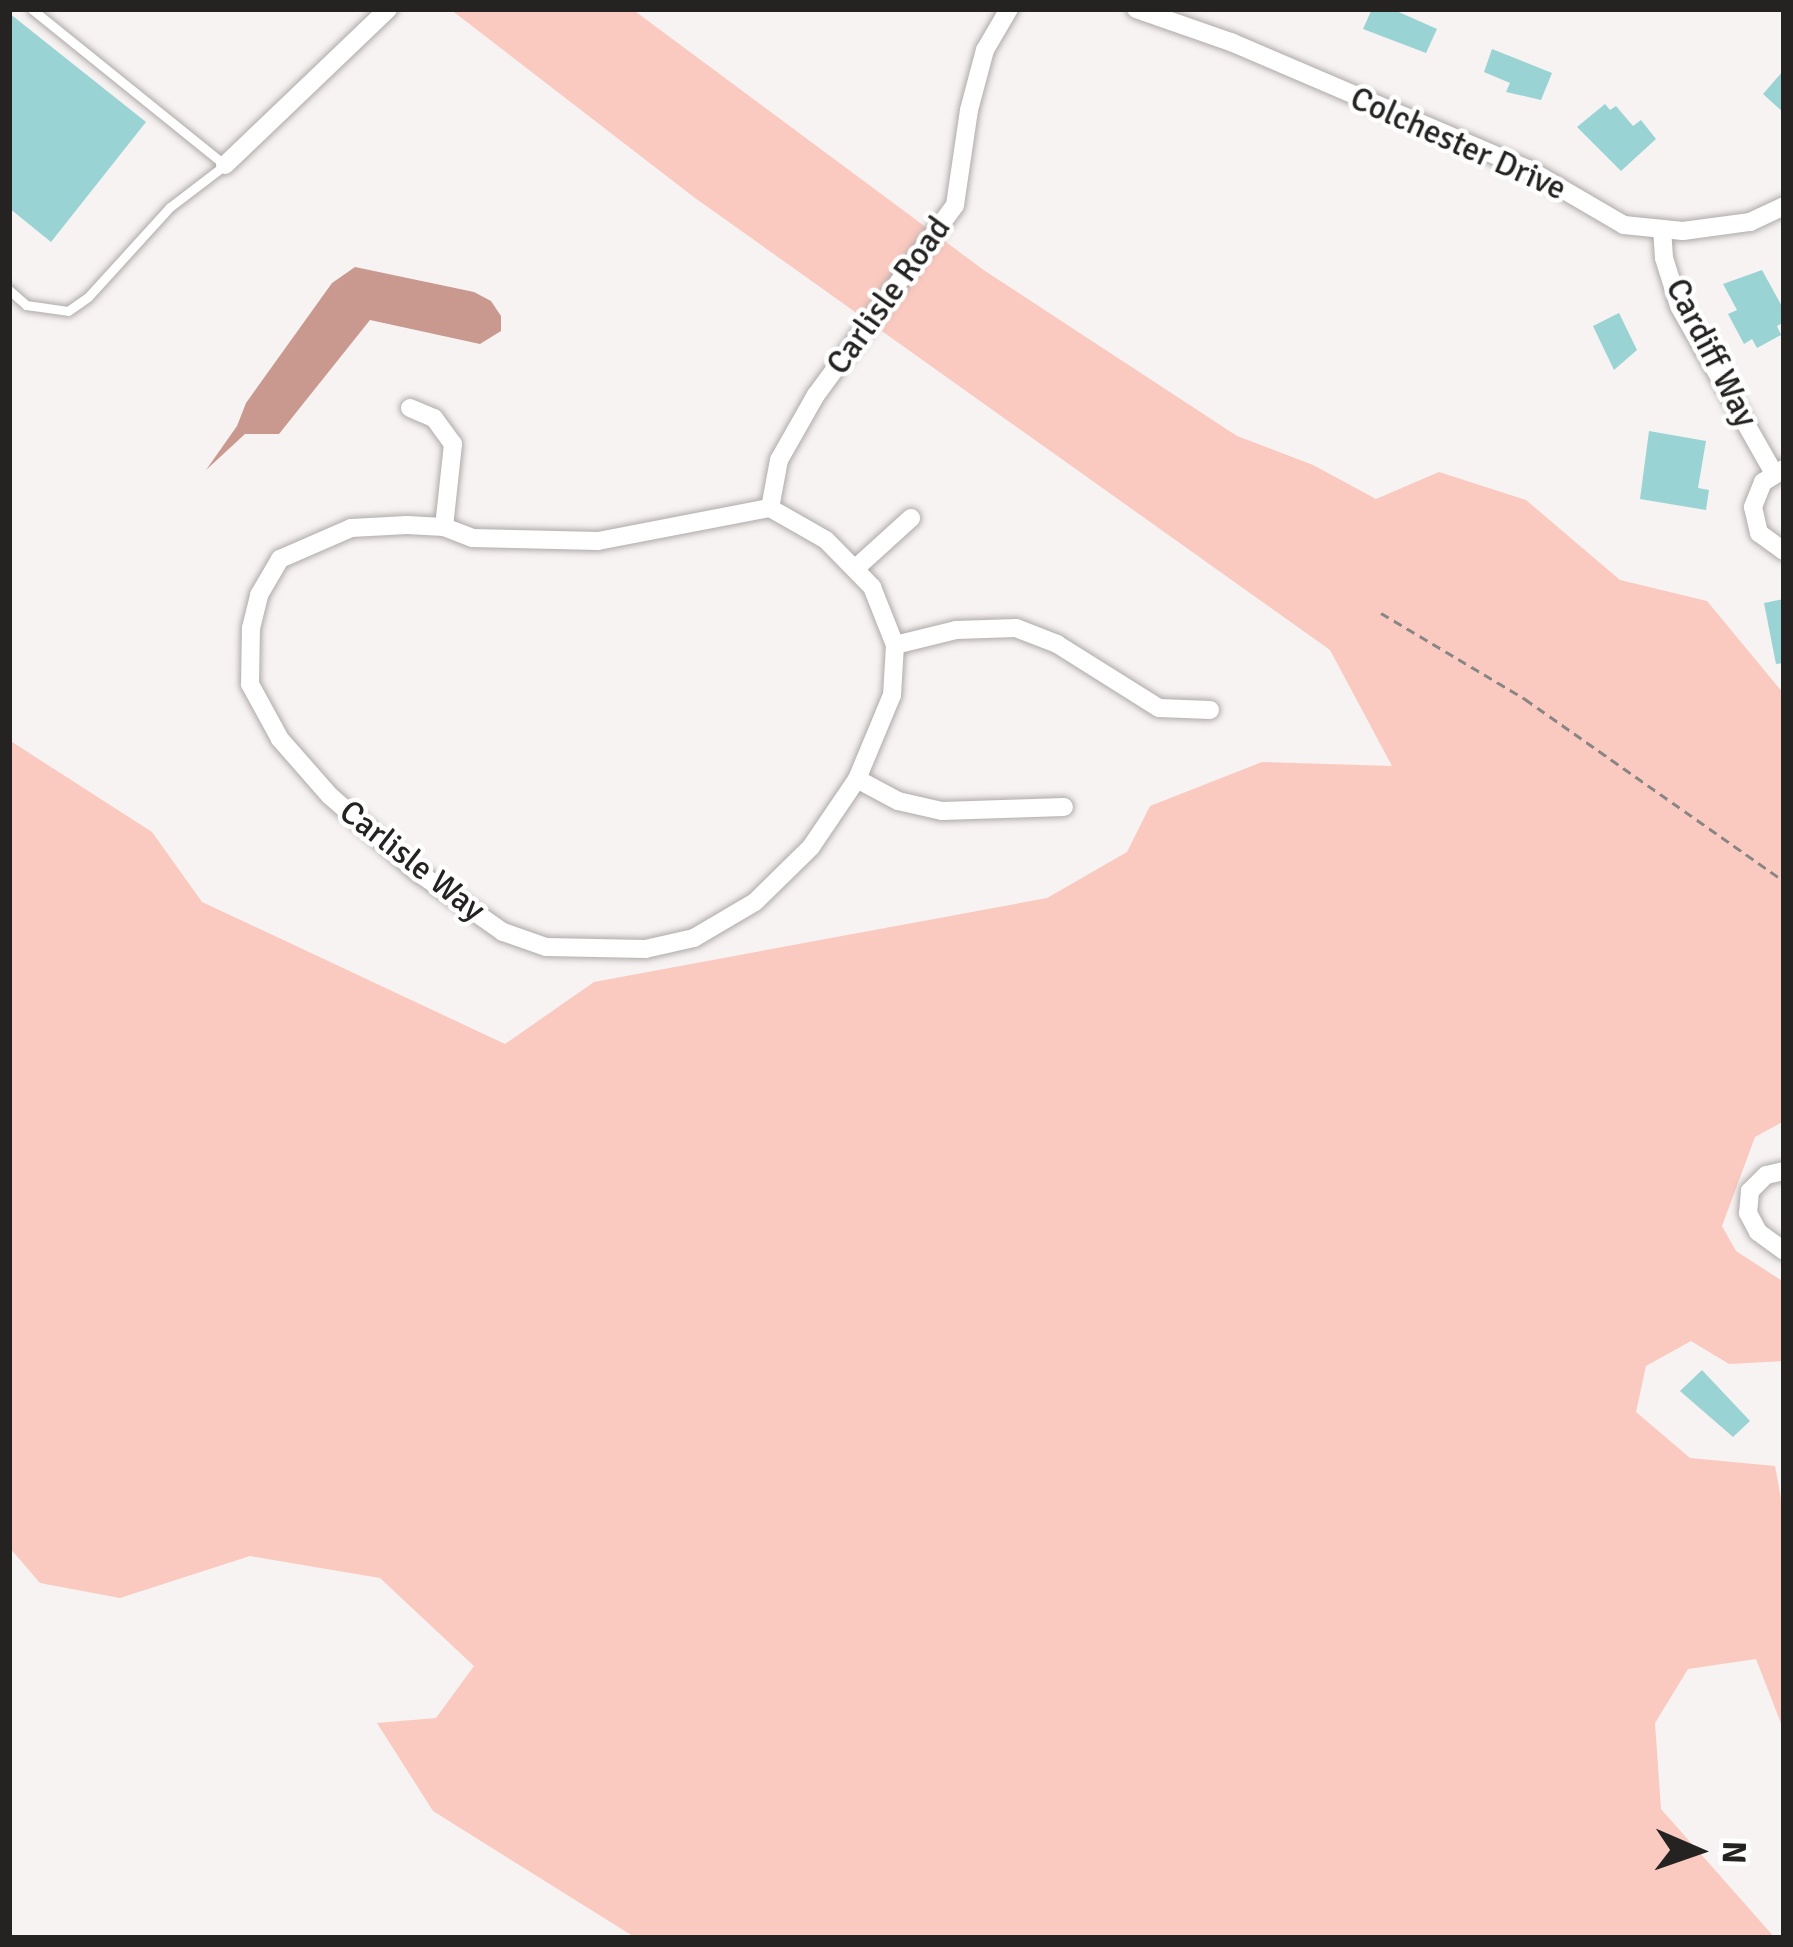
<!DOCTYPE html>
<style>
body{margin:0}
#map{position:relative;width:1793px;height:1947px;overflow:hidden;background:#f7f3f2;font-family:Signika,sans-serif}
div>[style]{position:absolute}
.green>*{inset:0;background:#fac9bf}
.water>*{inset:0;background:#c9998f}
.building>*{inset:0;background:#99d3d4}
.path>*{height:3px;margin-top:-1.5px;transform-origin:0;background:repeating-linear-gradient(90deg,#888584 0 9px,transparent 0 15px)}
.roads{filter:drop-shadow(0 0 3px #afaaa9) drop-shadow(0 0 3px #afaaa9)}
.service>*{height:9px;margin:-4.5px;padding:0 4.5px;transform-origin:4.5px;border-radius:4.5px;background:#fff}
.minor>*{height:18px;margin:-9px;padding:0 9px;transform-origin:9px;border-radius:9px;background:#fff}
span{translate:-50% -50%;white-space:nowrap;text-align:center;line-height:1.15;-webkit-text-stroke:9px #fff;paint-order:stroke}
.street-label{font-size:33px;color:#242322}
.frame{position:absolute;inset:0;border:12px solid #242322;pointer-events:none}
.north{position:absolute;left:1637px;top:1791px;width:120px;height:120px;-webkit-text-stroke:9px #fff;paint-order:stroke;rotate:92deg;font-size:33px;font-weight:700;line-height:48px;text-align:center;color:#242322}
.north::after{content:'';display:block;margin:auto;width:42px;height:54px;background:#242322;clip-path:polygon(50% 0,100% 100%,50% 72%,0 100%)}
</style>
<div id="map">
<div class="green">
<i style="clip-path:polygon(450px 9px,632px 9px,985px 271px,1237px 436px,1313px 465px,1376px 499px,1439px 472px,1526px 500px,1620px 580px,1707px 601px,1784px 694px,1784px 1121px,1755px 1137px,1722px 1226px,1736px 1251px,1784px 1282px,1784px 1361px,1729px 1364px,1691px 1341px,1646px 1366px,1636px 1412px,1690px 1458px,1775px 1466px,1784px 1515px,1784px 1731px,1756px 1659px,1688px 1669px,1655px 1723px,1661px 1809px,1775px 1938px,636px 1938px,433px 1811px,377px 1723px,436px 1718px,474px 1666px,380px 1578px,250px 1556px,120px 1598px,40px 1583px,9px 1547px,9px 740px,152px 832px,202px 902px,505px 1044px,594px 982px,1047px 898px,1127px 852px,1150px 806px,1262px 762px,1392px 766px,1330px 650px,695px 198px)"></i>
</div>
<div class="water">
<i style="clip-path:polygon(355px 267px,474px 292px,491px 301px,501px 316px,501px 331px,480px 344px,370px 320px,279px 434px,245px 434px,206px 470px,237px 426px,246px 403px,332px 283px)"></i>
</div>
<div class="building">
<i style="clip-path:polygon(1372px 9px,1392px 9px,1437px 29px,1426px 53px,1363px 29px)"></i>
<i style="clip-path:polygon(9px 13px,146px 122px,51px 242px,9px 208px)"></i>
<i style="clip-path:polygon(1492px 49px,1552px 73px,1541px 100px,1506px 92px,1510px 83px,1484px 72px)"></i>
<i style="clip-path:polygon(1784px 70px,1784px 113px,1763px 94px)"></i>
<i style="clip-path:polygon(1605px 104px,1610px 110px,1616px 106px,1633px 126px,1641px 120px,1656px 139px,1621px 171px,1577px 127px)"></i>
<i style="clip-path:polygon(1762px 270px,1784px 310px,1784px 322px,1777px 326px,1781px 335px,1757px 348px,1752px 339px,1744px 344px,1728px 314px,1737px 310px,1723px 284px)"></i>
<i style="clip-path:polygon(1619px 313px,1637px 350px,1614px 370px,1593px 326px)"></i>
<i style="clip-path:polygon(1649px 431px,1706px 441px,1698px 488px,1709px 490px,1706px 510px,1640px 499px)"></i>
<i style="clip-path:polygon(1784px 599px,1784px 663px,1776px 664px,1764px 603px)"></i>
<i style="clip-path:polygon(1702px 1370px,1750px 1421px,1733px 1437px,1680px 1391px)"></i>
</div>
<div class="path">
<i style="left:1381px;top:613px;width:168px;rotate:30.8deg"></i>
<i style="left:1525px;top:699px;width:317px;rotate:35.1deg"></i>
</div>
<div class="roads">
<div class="service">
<i style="left:9px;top:290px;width:23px;rotate:41deg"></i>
<i style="left:26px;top:305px;width:42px;rotate:8.1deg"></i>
<i style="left:68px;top:311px;width:24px;rotate:-35deg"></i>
<i style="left:88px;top:297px;width:122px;rotate:-47.7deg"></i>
<i style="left:170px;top:207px;width:69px;rotate:-37.4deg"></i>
<i style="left:225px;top:165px;width:248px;rotate:-141.1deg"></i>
</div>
<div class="minor">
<i style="left:1136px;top:9px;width:101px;rotate:19.2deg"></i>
<i style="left:1231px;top:42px;width:323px;rotate:23.2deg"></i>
<i style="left:1528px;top:169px;width:111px;rotate:30.3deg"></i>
<i style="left:1624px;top:225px;width:59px;rotate:5.8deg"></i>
<i style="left:1683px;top:231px;width:68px;rotate:-7.7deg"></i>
<i style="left:1750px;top:222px;width:38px;rotate:-25deg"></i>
<i style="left:225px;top:165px;width:226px;rotate:-43.7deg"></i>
<i style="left:1662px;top:229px;width:29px;rotate:86deg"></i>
<i style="left:1664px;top:258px;width:50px;rotate:72.6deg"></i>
<i style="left:1679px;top:306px;width:192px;rotate:60.4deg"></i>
<i style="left:410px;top:408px;width:26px;rotate:23deg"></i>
<i style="left:434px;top:418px;width:32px;rotate:54deg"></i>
<i style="left:453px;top:444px;width:83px;rotate:96.2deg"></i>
<i style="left:1784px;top:469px;width:25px;rotate:148deg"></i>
<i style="left:1763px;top:482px;width:27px;rotate:112deg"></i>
<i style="left:1753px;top:507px;width:27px;rotate:77deg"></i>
<i style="left:1759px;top:533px;width:31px;rotate:36deg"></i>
<i style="left:770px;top:508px;width:64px;rotate:29.7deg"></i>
<i style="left:826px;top:540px;width:66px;rotate:45.6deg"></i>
<i style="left:872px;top:587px;width:62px;rotate:68.4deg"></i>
<i style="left:895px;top:645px;width:50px;rotate:93.4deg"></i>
<i style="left:892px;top:695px;width:91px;rotate:112.6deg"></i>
<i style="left:857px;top:779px;width:82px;rotate:124.1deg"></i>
<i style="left:811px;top:847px;width:78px;rotate:135.5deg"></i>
<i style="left:755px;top:902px;width:71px;rotate:149.5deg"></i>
<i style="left:694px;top:938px;width:50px;rotate:167.3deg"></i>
<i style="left:645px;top:949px;width:99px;rotate:-178.8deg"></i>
<i style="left:546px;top:947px;width:46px;rotate:-160.8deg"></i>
<i style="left:503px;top:932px;width:106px;rotate:-145deg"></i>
<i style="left:416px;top:871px;width:114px;rotate:-138.9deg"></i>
<i style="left:330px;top:796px;width:76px;rotate:-131.3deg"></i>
<i style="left:280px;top:739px;width:63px;rotate:-118.6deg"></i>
<i style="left:250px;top:684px;width:56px;rotate:-89deg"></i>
<i style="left:251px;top:628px;width:34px;rotate:-76deg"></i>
<i style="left:259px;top:595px;width:42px;rotate:-59.7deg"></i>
<i style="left:280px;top:559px;width:77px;rotate:-23.6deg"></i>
<i style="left:351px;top:528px;width:56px;rotate:-3.1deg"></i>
<i style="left:407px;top:525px;width:37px;rotate:3deg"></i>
<i style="left:444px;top:527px;width:30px;rotate:21deg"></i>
<i style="left:472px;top:538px;width:126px;rotate:1.4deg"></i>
<i style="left:598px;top:541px;width:175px;rotate:-10.9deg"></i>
<i style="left:770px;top:508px;width:49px;rotate:-79.4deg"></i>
<i style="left:779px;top:460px;width:75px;rotate:-60.4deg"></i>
<i style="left:816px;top:395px;width:235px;rotate:-53.8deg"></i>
<i style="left:955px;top:205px;width:96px;rotate:-81.6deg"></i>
<i style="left:969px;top:110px;width:62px;rotate:-75.1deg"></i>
<i style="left:985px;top:50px;width:48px;rotate:-59.7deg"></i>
<i style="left:857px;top:567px;width:73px;rotate:-42.2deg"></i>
<i style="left:895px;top:645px;width:63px;rotate:-13.8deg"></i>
<i style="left:956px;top:630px;width:60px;rotate:-1.9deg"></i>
<i style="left:1016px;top:628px;width:44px;rotate:21.3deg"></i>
<i style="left:1057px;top:644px;width:120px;rotate:32.1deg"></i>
<i style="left:1159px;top:708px;width:51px;rotate:2.2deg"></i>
<i style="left:857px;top:779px;width:47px;rotate:28.2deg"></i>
<i style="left:898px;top:801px;width:45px;rotate:12.8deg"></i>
<i style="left:942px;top:811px;width:122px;rotate:-1.9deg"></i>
<i style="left:1784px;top:1171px;width:18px;rotate:167deg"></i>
<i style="left:1766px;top:1175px;width:23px;rotate:135deg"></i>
<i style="left:1750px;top:1191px;width:22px;rotate:95deg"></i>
<i style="left:1748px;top:1213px;width:21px;rotate:62deg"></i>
<i style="left:1758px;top:1232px;width:32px;rotate:36deg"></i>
</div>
</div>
<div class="street-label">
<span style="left:1458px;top:144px;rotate:24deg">Colchester Drive</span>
<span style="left:889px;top:296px;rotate:-54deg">Carlisle Road</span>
<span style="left:1711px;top:353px;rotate:63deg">Cardiff Way</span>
<span style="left:412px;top:861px;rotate:38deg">Carlisle Way</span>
</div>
<div class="frame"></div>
<div class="north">N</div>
</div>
